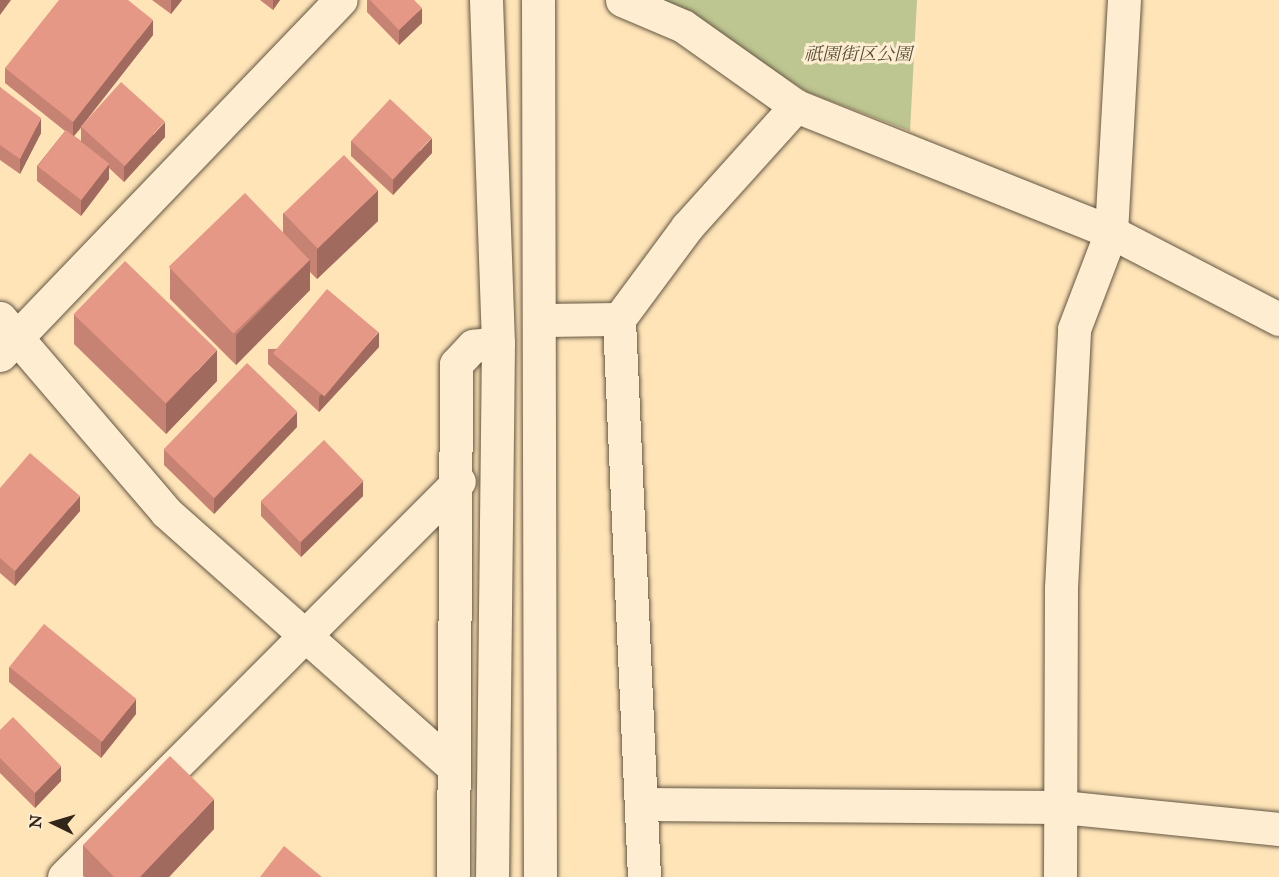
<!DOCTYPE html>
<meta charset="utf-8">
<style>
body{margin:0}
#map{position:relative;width:1279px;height:877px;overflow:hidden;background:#fee4b7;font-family:"IM FELL Great Primer","Noto Serif JP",serif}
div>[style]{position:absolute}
.green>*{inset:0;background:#bdc590}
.roads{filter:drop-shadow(0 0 2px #645643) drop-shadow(0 0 2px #645643)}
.minor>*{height:33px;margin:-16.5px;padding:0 16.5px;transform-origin:16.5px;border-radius:16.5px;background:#feedd0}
.tertiary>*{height:33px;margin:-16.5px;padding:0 16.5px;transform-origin:16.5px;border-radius:16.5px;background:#feedd0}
.wall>*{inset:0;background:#c68373}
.shaded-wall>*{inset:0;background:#a16a5e}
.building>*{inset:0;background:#e69886;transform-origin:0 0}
span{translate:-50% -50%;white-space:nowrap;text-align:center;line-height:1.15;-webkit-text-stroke:6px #feedd0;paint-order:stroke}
.park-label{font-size:18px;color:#544e39;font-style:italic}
.north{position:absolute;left:24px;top:793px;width:60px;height:60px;-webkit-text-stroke:4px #feedd0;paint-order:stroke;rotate:275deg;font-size:16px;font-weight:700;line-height:24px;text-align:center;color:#31261c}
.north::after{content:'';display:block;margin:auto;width:21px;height:27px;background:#31261c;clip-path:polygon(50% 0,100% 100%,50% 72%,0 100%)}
</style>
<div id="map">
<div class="green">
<i style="clip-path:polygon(654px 0,917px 0,910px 131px,807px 92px,704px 24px)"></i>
</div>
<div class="roads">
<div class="minor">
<i style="left:622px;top:0;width:66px;rotate:23.1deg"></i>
<i style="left:683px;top:26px;width:138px;rotate:35.3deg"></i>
<i style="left:796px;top:106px;width:339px;rotate:21.8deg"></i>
<i style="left:1111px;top:232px;width:189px;rotate:27.4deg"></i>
<i style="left:0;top:318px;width:255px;rotate:49.4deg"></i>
<i style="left:166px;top:512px;width:383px;rotate:41.6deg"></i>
<i style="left:543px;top:320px;width:76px;rotate:-0.8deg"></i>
<i style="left:0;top:355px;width:492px;rotate:-46.2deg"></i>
<i style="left:641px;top:804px;width:421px;rotate:0.4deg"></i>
<i style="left:1062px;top:807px;width:218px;rotate:5.8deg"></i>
<i style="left:64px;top:877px;width:559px;rotate:-45.07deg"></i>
<i style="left:453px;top:877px;width:513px;rotate:-89.66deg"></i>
<i style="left:456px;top:364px;width:25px;rotate:-47deg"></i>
<i style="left:473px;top:346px;width:25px;rotate:-7deg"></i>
<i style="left:644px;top:877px;width:559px;rotate:-92.57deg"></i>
<i style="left:619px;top:319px;width:114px;rotate:-53.5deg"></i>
<i style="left:687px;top:227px;width:163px;rotate:-48deg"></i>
<i style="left:1060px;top:877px;width:289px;rotate:-89.8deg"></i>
<i style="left:1061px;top:588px;width:259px;rotate:-87.1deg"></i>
<i style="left:1074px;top:329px;width:104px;rotate:-69.1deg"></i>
<i style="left:1111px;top:232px;width:232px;rotate:-86.8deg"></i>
</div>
<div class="tertiary">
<i style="left:486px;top:0;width:343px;rotate:88deg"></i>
<i style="left:498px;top:343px;width:534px;rotate:90.64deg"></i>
<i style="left:538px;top:0;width:877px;rotate:89.87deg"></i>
</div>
</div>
<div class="wall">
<i style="clip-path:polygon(152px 0,182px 0,171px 14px)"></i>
<i style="clip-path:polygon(260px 0,280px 0,273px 10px)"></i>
<i style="clip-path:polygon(367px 0,414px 0,422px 23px,399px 45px,367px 12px)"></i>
<i style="clip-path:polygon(evenodd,153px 35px,85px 122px,165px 137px,124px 182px,109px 168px,109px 179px,81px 216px,37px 181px,37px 166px,65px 131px,5px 83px,5px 68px,153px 35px,81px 128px,81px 141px,74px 136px,81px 128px)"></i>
<i style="clip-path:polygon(0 87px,41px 133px,20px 174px,0 160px)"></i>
<i style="clip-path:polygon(351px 141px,432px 153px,393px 195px,351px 156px)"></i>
<i style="clip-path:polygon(283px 213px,378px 221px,317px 279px,310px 272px,310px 290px,236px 365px,170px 299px,170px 268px,283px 232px)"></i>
<i style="clip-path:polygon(74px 314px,217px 381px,166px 434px,74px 344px)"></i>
<i style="clip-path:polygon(379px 347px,319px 412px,268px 364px,268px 349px)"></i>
<i style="clip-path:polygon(297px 427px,214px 514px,164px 465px,164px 450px)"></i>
<i style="clip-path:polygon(0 488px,80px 511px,15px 586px,0 573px)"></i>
<i style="clip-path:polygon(363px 496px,301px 557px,261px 516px,261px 501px)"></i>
<i style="clip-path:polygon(9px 667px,136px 714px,101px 758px,9px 682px)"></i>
<i style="clip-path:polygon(0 730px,61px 781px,35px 808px,0 773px)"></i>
<i style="clip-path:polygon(214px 829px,169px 877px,84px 877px,83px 876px,83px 845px)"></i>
</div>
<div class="shaded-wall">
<i style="clip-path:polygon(0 0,11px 0,0 15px)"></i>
<i style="clip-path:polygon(171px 0,182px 0,171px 14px)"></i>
<i style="clip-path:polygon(273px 0,280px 0,273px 10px)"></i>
<i style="clip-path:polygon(422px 8px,422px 23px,399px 45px,399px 30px)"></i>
<i style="clip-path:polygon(153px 20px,153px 35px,73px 137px,73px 122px)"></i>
<i style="clip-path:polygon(41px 118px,41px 133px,20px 174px,20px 159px)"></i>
<i style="clip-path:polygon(165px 122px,165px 137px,124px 182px,124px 167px)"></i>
<i style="clip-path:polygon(432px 138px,432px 153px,393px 195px,393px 180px)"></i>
<i style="clip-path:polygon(109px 164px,109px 179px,81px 216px,81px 201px)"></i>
<i style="clip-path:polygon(378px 190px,378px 221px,317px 279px,317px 249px)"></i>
<i style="clip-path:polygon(310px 260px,310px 290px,236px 365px,236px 335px)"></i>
<i style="clip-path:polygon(379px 332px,379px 347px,319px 412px,319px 397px)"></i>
<i style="clip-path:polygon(217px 350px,217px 381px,166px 434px,166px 404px)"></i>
<i style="clip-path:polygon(297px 412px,297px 427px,214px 514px,214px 499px)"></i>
<i style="clip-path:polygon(363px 481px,363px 496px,301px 557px,301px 542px)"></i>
<i style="clip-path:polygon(80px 496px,80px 511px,15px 586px,15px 571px)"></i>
<i style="clip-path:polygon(136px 699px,136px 714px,101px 758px,101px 743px)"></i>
<i style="clip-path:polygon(61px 766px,61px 781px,35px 808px,35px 793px)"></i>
<i style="clip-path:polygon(214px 799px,214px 829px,169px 877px,140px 877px)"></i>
</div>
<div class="building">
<i style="clip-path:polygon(59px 0,128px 0,153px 20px,73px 122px,5px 68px)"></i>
<i style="clip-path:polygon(370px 0,414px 0,422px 8px,399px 30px)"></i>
<i style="left:121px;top:82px;width:59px;height:60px;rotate:42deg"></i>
<i style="clip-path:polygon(0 87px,41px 118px,20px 159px,0 145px)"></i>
<i style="left:390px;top:99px;width:57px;height:57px;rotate:43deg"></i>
<i style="left:66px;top:130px;width:55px;height:46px;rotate:38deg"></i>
<i style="left:344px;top:155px;width:49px;height:84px;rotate:46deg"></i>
<i style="left:245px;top:193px;width:93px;height:106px;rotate:46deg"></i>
<i style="left:125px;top:261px;width:128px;height:74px;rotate:44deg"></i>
<i style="left:327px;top:289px;width:67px;height:84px;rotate:40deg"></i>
<i style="left:247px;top:363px;width:70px;height:120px;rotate:44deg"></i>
<i style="left:324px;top:440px;width:57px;height:88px;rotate:46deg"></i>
<i style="clip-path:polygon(30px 453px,80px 496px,15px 571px,0 558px,0 488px)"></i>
<i style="left:44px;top:624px;width:119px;height:55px;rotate:39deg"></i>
<i style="clip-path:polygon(13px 717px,61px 766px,35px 793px,0 758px,0 730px)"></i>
<i style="clip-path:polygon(170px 756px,214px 799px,140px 877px,114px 877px,83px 845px)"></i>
<i style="clip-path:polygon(284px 846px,322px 877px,260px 877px)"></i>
</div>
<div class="park-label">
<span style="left:858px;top:54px">祇園街区公園</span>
</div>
<div class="north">N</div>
</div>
